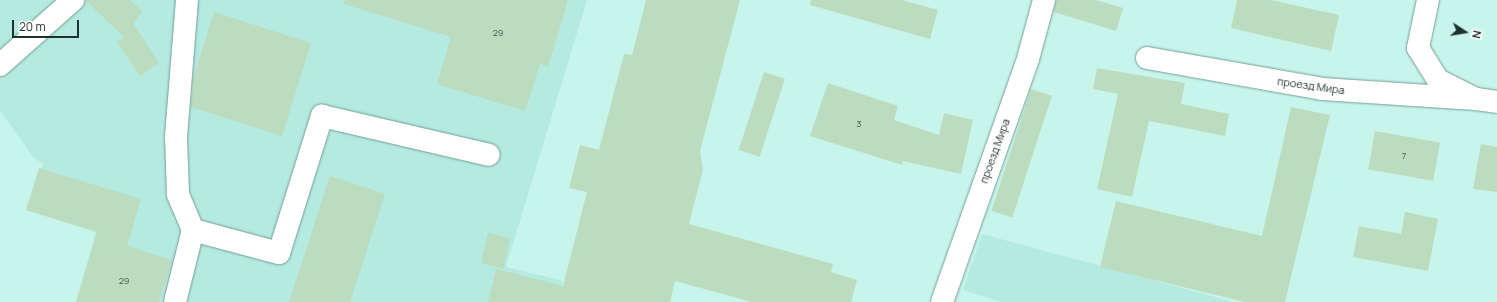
<!DOCTYPE html>
<meta charset="utf-8">
<style>
body{margin:0}
#map{position:relative;width:1497px;height:302px;overflow:hidden;background:#c8f5eb;font-family:Manrope,sans-serif}
div>[style]{position:absolute}
.built>*{inset:0;background:#b4eadf}
.building>*{inset:0;background:#bcdcc0;transform-origin:0 0}
.roads{filter:drop-shadow(0 0 1px #749e96) drop-shadow(0 0 1px #749e96)}
.minor>*{height:22px;margin:-11px;padding:0 11px;transform-origin:11px;border-radius:11px;background:#fff}
span{translate:-50% -50%;white-space:nowrap;text-align:center;line-height:1.15;-webkit-text-stroke:4px #fff;paint-order:stroke}
.number-label{font-size:9px;color:#475c52}
.number-label span{-webkit-text-stroke-width:0}
.street-label{font-size:11px;color:#20312d}
.north{position:absolute;left:1445px;top:12px;width:40px;height:40px;-webkit-text-stroke:3px #fff;paint-order:stroke;rotate:102deg;font-size:11px;font-weight:700;line-height:16px;text-align:center;color:#20312d}
.north::after{content:'';display:block;margin:auto;width:14px;height:18px;background:#20312d;clip-path:polygon(50% 0,100% 100%,50% 72%,0 100%)}
.scale{position:absolute;left:12px;top:20px;width:67px;height:18px;box-sizing:border-box;border:2px solid #20312d;border-top:0;padding-left:5px;font-size:12px;line-height:14px;white-space:nowrap;color:#20312d;-webkit-text-stroke:3px #fff;paint-order:stroke}
</style>
<div id="map">
<div class="built">
<i style="clip-path:polygon(0 0,587px 0,506px 267px,563px 281px,558px 302px,76px 302px,96px 232px,26px 210px,43px 164px,33px 157px,0 111px)"></i>
<i style="clip-path:polygon(982px 234px,1234px 302px,1001px 302px,963px 290px)"></i>
</div>
<div class="building">
<i style="clip-path:polygon(85px 0,130px 0,143px 11px,133px 23px,159px 63px,140px 76px,117px 42px,124px 37px)"></i>
<i style="clip-path:polygon(345px 0,568px 0,548px 67px,540px 64px,525px 111px,437px 84px,451px 37px,344px 4px)"></i>
<i style="clip-path:polygon(646px 0,740px 0,700px 151px,703px 170px,689px 224px,833px 264px,831px 272px,857px 280px,851px 302px,752px 302px,675px 281px,670px 302px,488px 302px,496px 269px,563px 286px,587px 192px,569px 188px,580px 145px,599px 150px,624px 54px,632px 55px)"></i>
<i style="clip-path:polygon(811px 0,902px 0,938px 10px,930px 39px,810px 5px)"></i>
<i style="clip-path:polygon(1056px 0,1096px 0,1123px 8px,1116px 31px,1054px 12px)"></i>
<i style="clip-path:polygon(1237px 0,1271px 0,1339px 15px,1331px 51px,1231px 28px)"></i>
<i style="clip-path:polygon(214px 12px,311px 43px,282px 136px,191px 107px,193px 79px)"></i>
<i style="clip-path:polygon(1097px 68px,1185px 83px,1181px 104px,1229px 114px,1225px 136px,1149px 121px,1132px 197px,1097px 189px,1118px 94px,1093px 89px)"></i>
<i style="left:764px;top:72px;width:22px;height:82px;rotate:18deg"></i>
<i style="clip-path:polygon(828px 83px,898px 106px,894px 120px,939px 135px,944px 113px,973px 120px,961px 174px,903px 161px,902px 165px,810px 136px)"></i>
<i style="left:1031px;top:89px;width:22px;height:128px;rotate:18deg"></i>
<i style="clip-path:polygon(1291px 107px,1330px 115px,1285px 302px,1245px 302px,1100px 267px,1116px 201px,1262px 236px)"></i>
<i style="left:1375px;top:131px;width:66px;height:39px;rotate:10deg"></i>
<i style="clip-path:polygon(1481px 144px,1497px 147px,1497px 192px,1473px 189px)"></i>
<i style="clip-path:polygon(39px 168px,141px 199px,127px 246px,172px 260px,159px 302px,76px 302px,97px 232px,26px 210px)"></i>
<i style="clip-path:polygon(330px 176px,385px 194px,350px 302px,289px 302px)"></i>
<i style="clip-path:polygon(1405px 212px,1438px 219px,1428px 271px,1353px 257px,1359px 226px,1401px 234px)"></i>
<i style="left:488px;top:233px;width:23px;height:31px;rotate:13deg"></i>
</div>
<div class="roads">
<div class="minor">
<i style="left:1428px;top:0;width:49px;rotate:101.8deg"></i>
<i style="left:1418px;top:48px;width:38px;rotate:58deg"></i>
<i style="left:1438px;top:80px;width:42px;rotate:26.6deg"></i>
<i style="left:1476px;top:99px;width:21px;rotate:8deg"></i>
<i style="left:1147px;top:58px;width:178px;rotate:10deg"></i>
<i style="left:1322px;top:89px;width:154px;rotate:3.7deg"></i>
<i style="left:0;top:65px;width:98px;rotate:-41.7deg"></i>
<i style="left:193px;top:230px;width:89px;rotate:15deg"></i>
<i style="left:279px;top:253px;width:144px;rotate:-72.6deg"></i>
<i style="left:322px;top:116px;width:171px;rotate:13.1deg"></i>
<i style="left:175px;top:302px;width:74px;rotate:-76deg"></i>
<i style="left:193px;top:230px;width:39px;rotate:-113deg"></i>
<i style="left:178px;top:194px;width:57px;rotate:-92deg"></i>
<i style="left:176px;top:137px;width:137px;rotate:-85.4deg"></i>
<i style="left:942px;top:302px;width:258px;rotate:-70.5deg"></i>
<i style="left:1028px;top:59px;width:61px;rotate:-74.8deg"></i>
</div>
</div>
<div class="number-label">
<span style="left:498px;top:33px">29</span>
<span style="left:859px;top:124px">3</span>
<span style="left:1404px;top:156px">7</span>
<span style="left:124px;top:281px">29</span>
</div>
<div class="street-label">
<span style="left:1311px;top:86px;rotate:8deg">проезд Мира</span>
<span style="left:995px;top:151px;rotate:-70deg">проезд Мира</span>
</div>
<div class="north">N</div>
<div class="scale">20 m</div>
</div>
